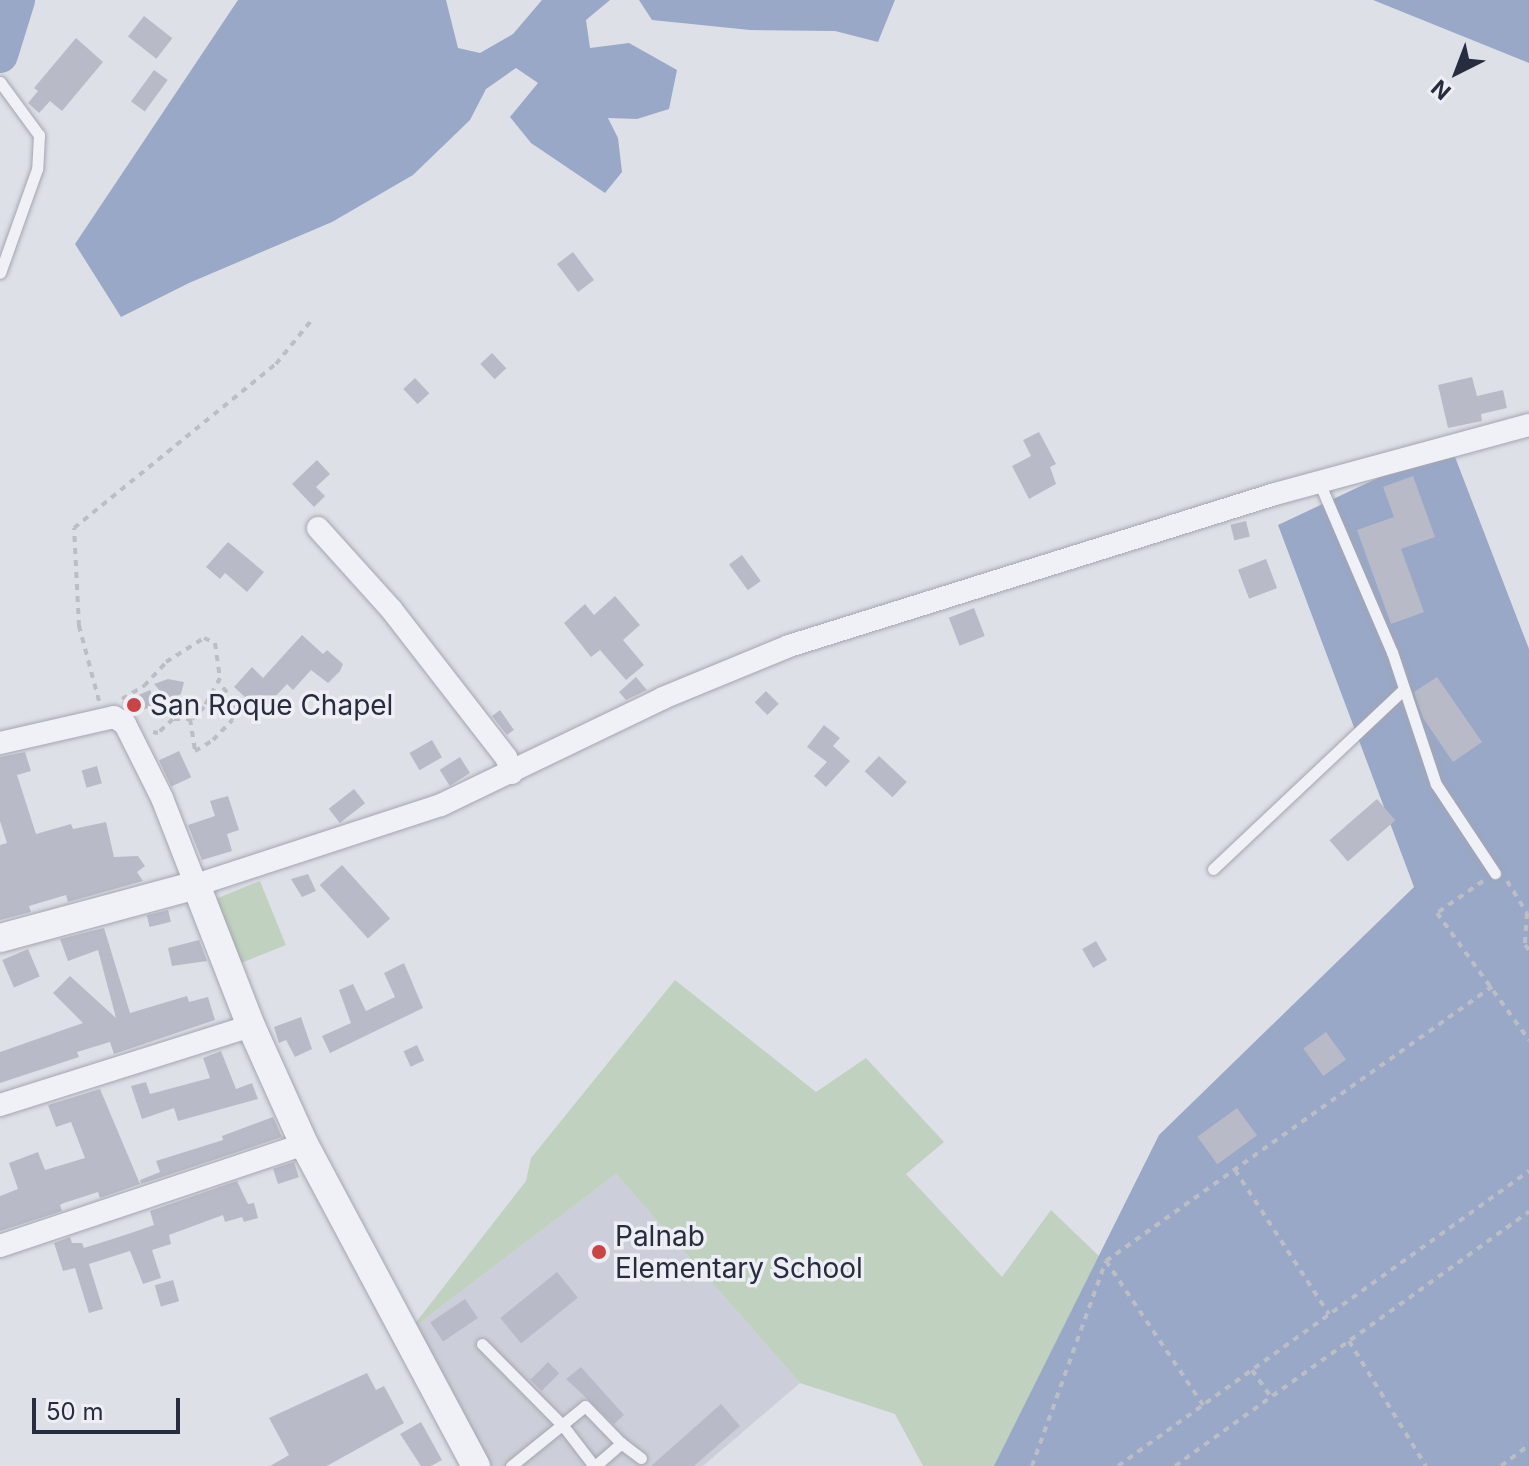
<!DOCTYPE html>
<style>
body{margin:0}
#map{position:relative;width:1529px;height:1466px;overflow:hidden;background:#dee0e7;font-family:Inter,sans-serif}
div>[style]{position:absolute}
.built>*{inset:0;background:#cccfd9}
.green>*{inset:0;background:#c1d1bf;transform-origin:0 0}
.water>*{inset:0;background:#99a8c7}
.river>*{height:36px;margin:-18px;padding:0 18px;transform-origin:18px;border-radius:18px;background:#99a8c7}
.building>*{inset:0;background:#b8bbc7;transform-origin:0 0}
.path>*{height:4px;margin-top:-2px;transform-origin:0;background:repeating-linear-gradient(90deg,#bcbec6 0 6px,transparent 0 12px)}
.roads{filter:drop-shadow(0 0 2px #a3a6b1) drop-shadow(0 0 2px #a3a6b1)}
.service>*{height:11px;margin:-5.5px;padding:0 5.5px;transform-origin:5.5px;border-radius:5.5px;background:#f0f1f6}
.minor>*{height:22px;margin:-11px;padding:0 11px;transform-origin:11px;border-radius:11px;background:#f0f1f6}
.tertiary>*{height:28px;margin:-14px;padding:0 14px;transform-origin:14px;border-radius:14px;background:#f0f1f6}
.dots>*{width:22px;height:22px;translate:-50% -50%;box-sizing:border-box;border:4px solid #edeff5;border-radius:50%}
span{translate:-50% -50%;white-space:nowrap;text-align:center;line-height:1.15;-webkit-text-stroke:7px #edeff5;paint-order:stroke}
.poi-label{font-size:28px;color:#272c3e}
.left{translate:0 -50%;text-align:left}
.north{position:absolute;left:1417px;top:32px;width:80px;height:80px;-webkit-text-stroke:6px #edeff5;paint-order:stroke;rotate:222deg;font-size:22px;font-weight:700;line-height:32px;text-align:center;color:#272c3e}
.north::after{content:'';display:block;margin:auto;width:28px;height:36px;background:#272c3e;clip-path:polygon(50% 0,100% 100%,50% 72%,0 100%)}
.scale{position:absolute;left:32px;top:1398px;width:148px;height:36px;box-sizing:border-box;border:4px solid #272c3e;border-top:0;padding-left:10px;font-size:24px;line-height:28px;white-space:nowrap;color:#272c3e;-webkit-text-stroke:6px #edeff5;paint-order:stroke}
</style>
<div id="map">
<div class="built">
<i style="clip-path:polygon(616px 1174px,800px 1383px,703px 1466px,486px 1466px,410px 1330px)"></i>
</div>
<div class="green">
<i style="left:260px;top:881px;width:69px;height:48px;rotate:68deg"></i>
<i style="clip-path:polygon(675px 980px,816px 1092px,866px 1058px,944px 1142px,906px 1174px,1002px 1277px,1051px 1210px,1102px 1259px,1102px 1466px,923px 1466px,895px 1414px,800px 1383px,616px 1174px,410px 1330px,526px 1181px,531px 1158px)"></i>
</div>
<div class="water">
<i style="clip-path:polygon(238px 0,446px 0,458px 48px,480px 53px,513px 34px,542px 0,610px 0,586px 20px,590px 48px,629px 43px,677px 70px,669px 109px,637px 119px,608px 118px,618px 138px,622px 172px,605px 193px,531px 143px,510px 117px,538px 83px,516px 68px,486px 89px,470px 120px,413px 175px,332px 222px,189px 283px,121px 317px,75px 244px)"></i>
<i style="clip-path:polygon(639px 0,895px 0,878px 42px,835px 31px,750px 30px,652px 20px)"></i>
<i style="clip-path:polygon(1373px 0,1529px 0,1529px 63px)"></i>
<i style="clip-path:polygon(1450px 444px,1529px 649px,1529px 1466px,994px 1466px,1159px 1135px,1414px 887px,1278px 525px)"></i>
</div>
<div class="river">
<i style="left:0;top:55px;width:58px;rotate:-72.8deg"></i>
</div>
<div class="building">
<i style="left:144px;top:16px;width:36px;height:26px;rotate:38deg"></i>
<i style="clip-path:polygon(76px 38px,103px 62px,62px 111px,50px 101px,39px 113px,28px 103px,38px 91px,34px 88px)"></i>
<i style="left:154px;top:70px;width:17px;height:39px;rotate:36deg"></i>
<i style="left:573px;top:252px;width:35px;height:20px;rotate:53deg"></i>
<i style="left:492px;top:353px;width:21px;height:16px;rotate:47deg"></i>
<i style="clip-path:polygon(1472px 377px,1477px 396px,1503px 390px,1507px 408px,1481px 414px,1482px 421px,1448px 428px,1438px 385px)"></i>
<i style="left:415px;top:378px;width:21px;height:16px;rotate:47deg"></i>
<i style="clip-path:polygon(1039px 432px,1056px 464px,1050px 467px,1056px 484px,1029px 499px,1012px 466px,1031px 456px,1023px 440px)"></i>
<i style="clip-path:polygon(317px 460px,330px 474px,316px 487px,325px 496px,314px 507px,292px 484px)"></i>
<i style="clip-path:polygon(1413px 476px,1435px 537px,1401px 549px,1424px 612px,1391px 624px,1357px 530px,1394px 517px,1383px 487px)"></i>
<i style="left:1246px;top:521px;width:16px;height:16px;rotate:76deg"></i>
<i style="clip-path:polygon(228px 542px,264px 572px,247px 592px,225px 573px,220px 579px,206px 567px)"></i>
<i style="left:742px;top:555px;width:32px;height:16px;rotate:54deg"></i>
<i style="left:1266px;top:559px;width:31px;height:30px;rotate:69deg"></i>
<i style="clip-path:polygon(615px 596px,640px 625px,623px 640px,644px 665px,626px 680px,600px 650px,591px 657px,564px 623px,585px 604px,594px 615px)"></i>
<i style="left:974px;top:608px;width:30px;height:27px;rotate:69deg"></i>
<i style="clip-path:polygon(302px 635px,323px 654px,327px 650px,343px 664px,340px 671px,328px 683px,311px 670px,293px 690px,287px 684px,261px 712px,234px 687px,252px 667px,263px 678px)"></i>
<i style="clip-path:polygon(636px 677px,647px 690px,626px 700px,619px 692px)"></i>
<i style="clip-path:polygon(1437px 677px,1482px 742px,1453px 762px,1423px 718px,1414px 692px)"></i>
<i style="clip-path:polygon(168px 679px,184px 682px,181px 694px,168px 700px,154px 684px)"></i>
<i style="clip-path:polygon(150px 690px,157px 704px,134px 714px,124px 707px,122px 702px)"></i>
<i style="left:766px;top:691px;width:18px;height:16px;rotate:45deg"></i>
<i style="clip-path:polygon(500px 710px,514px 730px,507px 735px,492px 716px)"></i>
<i style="clip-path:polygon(824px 725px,840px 738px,833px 746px,850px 761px,826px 787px,814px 776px,827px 762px,807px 747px)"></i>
<i style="left:432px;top:740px;width:20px;height:26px;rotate:60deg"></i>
<i style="left:179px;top:751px;width:29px;height:22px;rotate:65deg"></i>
<i style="clip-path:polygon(25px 752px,31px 771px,17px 775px,36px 834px,71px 824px,73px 829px,106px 822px,114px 857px,138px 856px,145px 866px,137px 872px,143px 881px,68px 902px,66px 895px,29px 906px,31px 912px,0 920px,0 845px,7px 843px,0 821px,0 757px)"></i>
<i style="left:879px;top:756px;width:38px;height:21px;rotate:43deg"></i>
<i style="left:460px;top:757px;width:19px;height:24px;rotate:58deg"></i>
<i style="left:97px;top:766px;width:18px;height:16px;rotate:74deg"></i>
<i style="left:354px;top:789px;width:18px;height:32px;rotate:52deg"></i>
<i style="clip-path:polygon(228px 796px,239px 830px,227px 834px,232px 851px,202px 860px,188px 825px,215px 816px,210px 801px)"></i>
<i style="left:1377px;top:799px;width:28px;height:63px;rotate:49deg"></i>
<i style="left:342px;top:865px;width:72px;height:30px;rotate:48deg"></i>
<i style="clip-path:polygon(308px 874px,316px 891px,302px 897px,291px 879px)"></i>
<i style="left:168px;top:910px;width:12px;height:22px;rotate:76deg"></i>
<i style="clip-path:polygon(104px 928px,130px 1013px,187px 996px,189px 1002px,208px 997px,215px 1020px,114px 1054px,110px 1042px,77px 1052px,79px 1057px,0 1083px,0 1052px,83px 1023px,53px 993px,70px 976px,116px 1018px,98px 950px,68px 961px,60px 939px)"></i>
<i style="clip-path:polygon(199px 940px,207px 961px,172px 966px,168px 948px)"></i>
<i style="left:1096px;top:941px;width:22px;height:16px;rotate:60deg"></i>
<i style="left:28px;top:949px;width:30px;height:28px;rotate:67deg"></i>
<i style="clip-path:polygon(404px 963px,423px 1008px,330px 1053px,322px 1036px,351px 1023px,339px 990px,353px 984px,366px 1011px,395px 997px,384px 973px)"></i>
<i style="clip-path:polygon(301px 1017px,312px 1049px,295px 1057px,286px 1040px,279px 1043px,274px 1027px)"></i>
<i style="left:1326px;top:1032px;width:34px;height:28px;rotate:54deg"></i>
<i style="left:417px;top:1045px;width:17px;height:15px;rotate:65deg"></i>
<i style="clip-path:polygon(221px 1051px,236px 1089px,252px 1083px,258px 1099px,178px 1121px,174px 1108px,142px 1119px,131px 1086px,146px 1082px,150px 1094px,210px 1078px,203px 1058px)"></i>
<i style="clip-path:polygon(100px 1089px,140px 1184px,100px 1198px,98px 1192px,64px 1203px,60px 1205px,62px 1211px,0 1231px,0 1196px,18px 1189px,9px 1163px,38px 1152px,45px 1170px,85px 1158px,71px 1122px,56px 1127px,48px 1105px)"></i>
<i style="left:1237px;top:1108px;width:34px;height:49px;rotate:54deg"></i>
<i style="clip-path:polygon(273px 1117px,282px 1137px,141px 1184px,140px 1180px,160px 1172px,156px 1161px,223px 1140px,222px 1136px)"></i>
<i style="left:294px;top:1162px;width:16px;height:22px;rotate:72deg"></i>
<i style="clip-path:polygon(237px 1181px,248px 1204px,254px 1203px,258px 1218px,244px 1222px,242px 1217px,225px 1222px,223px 1215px,169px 1235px,171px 1244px,152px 1250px,161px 1278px,143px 1284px,130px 1251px,89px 1264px,103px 1309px,89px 1313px,75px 1268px,63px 1271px,54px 1243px,70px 1237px,72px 1243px,82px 1243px,84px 1248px,125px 1235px,154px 1225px,150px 1211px)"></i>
<i style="left:557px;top:1272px;width:33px;height:73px;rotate:51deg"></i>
<i style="left:173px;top:1280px;width:22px;height:19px;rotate:74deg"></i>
<i style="left:465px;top:1299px;width:23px;height:42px;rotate:56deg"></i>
<i style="left:548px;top:1362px;width:16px;height:25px;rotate:45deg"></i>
<i style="clip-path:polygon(581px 1367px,624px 1415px,614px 1424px,566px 1379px)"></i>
<i style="clip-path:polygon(367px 1373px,376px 1390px,384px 1386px,404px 1423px,327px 1466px,270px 1466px,289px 1455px,269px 1418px)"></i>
<i style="clip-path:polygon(721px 1404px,740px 1426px,694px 1466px,651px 1466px)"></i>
<i style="clip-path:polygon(421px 1422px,442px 1460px,431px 1466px,421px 1466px,400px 1434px)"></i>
</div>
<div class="path">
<i style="left:122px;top:699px;width:26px;rotate:-31deg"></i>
<i style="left:144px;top:686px;width:33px;rotate:-47deg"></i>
<i style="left:166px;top:662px;width:45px;rotate:-32.3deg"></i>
<i style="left:204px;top:638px;width:12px;rotate:24deg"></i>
<i style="left:215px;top:643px;width:35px;rotate:82deg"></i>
<i style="left:220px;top:678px;width:33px;rotate:119deg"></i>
<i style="left:204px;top:707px;width:17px;rotate:135deg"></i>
<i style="left:192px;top:719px;width:19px;rotate:180deg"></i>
<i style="left:173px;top:719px;width:21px;rotate:137deg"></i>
<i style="left:158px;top:733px;width:5px;rotate:-169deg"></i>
<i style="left:99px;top:701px;width:78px;rotate:-104.9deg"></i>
<i style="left:79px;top:626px;width:98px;rotate:-92.9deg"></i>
<i style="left:74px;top:528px;width:260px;rotate:-39.1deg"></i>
<i style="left:276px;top:364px;width:60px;rotate:-51deg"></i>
<i style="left:190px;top:719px;width:32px;rotate:81deg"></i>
<i style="left:195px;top:751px;width:21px;rotate:-31deg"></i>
<i style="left:213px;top:740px;width:28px;rotate:-46deg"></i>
<i style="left:232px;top:720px;width:18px;rotate:-84deg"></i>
<i style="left:234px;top:702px;width:26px;rotate:-127deg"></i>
<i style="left:1483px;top:881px;width:56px;rotate:145.2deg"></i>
<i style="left:1437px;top:913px;width:157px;rotate:54.1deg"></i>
<i style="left:1507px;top:881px;width:38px;rotate:58deg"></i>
<i style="left:1527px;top:913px;width:32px;rotate:94deg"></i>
<i style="left:1525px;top:945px;width:6px;rotate:51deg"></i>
<i style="left:1235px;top:1170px;width:172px;rotate:56.9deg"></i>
<i style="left:1106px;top:1261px;width:174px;rotate:56deg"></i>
<i style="left:1349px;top:1341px;width:147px;rotate:58.4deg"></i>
<i style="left:1252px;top:1370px;width:33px;rotate:55deg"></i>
<i style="left:1032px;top:1466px;width:218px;rotate:-70.2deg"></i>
<i style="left:1106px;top:1261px;width:475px;rotate:-35.4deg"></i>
<i style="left:1118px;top:1466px;width:506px;rotate:-35.67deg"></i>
<i style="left:1175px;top:1466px;width:436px;rotate:-35.7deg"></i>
<i style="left:1501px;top:1466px;width:35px;rotate:-37deg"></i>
</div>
<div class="roads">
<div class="service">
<i style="left:0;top:82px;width:66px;rotate:53.7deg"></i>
<i style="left:39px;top:135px;width:34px;rotate:93deg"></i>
<i style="left:37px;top:169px;width:110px;rotate:109.6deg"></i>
<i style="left:1319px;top:482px;width:185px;rotate:66.8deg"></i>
<i style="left:1392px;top:652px;width:139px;rotate:71.6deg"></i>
<i style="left:1436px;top:784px;width:107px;rotate:56.5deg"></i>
<i style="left:1213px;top:869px;width:262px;rotate:-43.3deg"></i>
<i style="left:482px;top:1344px;width:117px;rotate:45.3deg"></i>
<i style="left:564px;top:1427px;width:49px;rotate:52.4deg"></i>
<i style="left:511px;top:1466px;width:95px;rotate:-39deg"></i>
<i style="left:585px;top:1406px;width:52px;rotate:45.8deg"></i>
<i style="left:621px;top:1443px;width:25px;rotate:37deg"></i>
<i style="left:595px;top:1466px;width:35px;rotate:-41deg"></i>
</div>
<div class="minor">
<i style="left:318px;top:528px;width:109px;rotate:48deg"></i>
<i style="left:391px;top:609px;width:187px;rotate:52.2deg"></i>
<i style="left:506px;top:757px;width:17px;rotate:69deg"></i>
<i style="left:0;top:743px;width:117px;rotate:-12.8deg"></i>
<i style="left:114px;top:717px;width:13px;rotate:32deg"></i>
<i style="left:125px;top:724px;width:83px;rotate:63.4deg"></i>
<i style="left:162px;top:798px;width:93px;rotate:68.7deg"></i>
<i style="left:196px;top:885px;width:258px;rotate:-18.1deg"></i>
<i style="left:441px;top:805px;width:246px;rotate:-25.7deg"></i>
<i style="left:663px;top:698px;width:136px;rotate:-22.4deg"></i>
<i style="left:789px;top:646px;width:509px;rotate:-17.37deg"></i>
<i style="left:1275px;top:494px;width:263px;rotate:-15.2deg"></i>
<i style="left:0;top:1105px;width:263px;rotate:-17.5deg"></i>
<i style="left:0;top:1246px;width:321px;rotate:-18.5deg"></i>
</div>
<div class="tertiary">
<i style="left:0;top:938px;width:203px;rotate:-15.1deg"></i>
<i style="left:196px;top:885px;width:151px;rotate:68.7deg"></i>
<i style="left:251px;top:1026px;width:129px;rotate:65.8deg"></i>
<i style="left:304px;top:1144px;width:365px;rotate:61.9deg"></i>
</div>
</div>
<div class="dots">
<i style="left:134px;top:705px;background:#cc4344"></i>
<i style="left:599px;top:1252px;background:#cc4344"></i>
</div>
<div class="poi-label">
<span class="left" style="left:150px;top:705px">San Roque Chapel</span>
<span class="left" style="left:615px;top:1252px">Palnab<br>Elementary School</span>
</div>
<div class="north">N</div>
<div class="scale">50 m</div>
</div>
